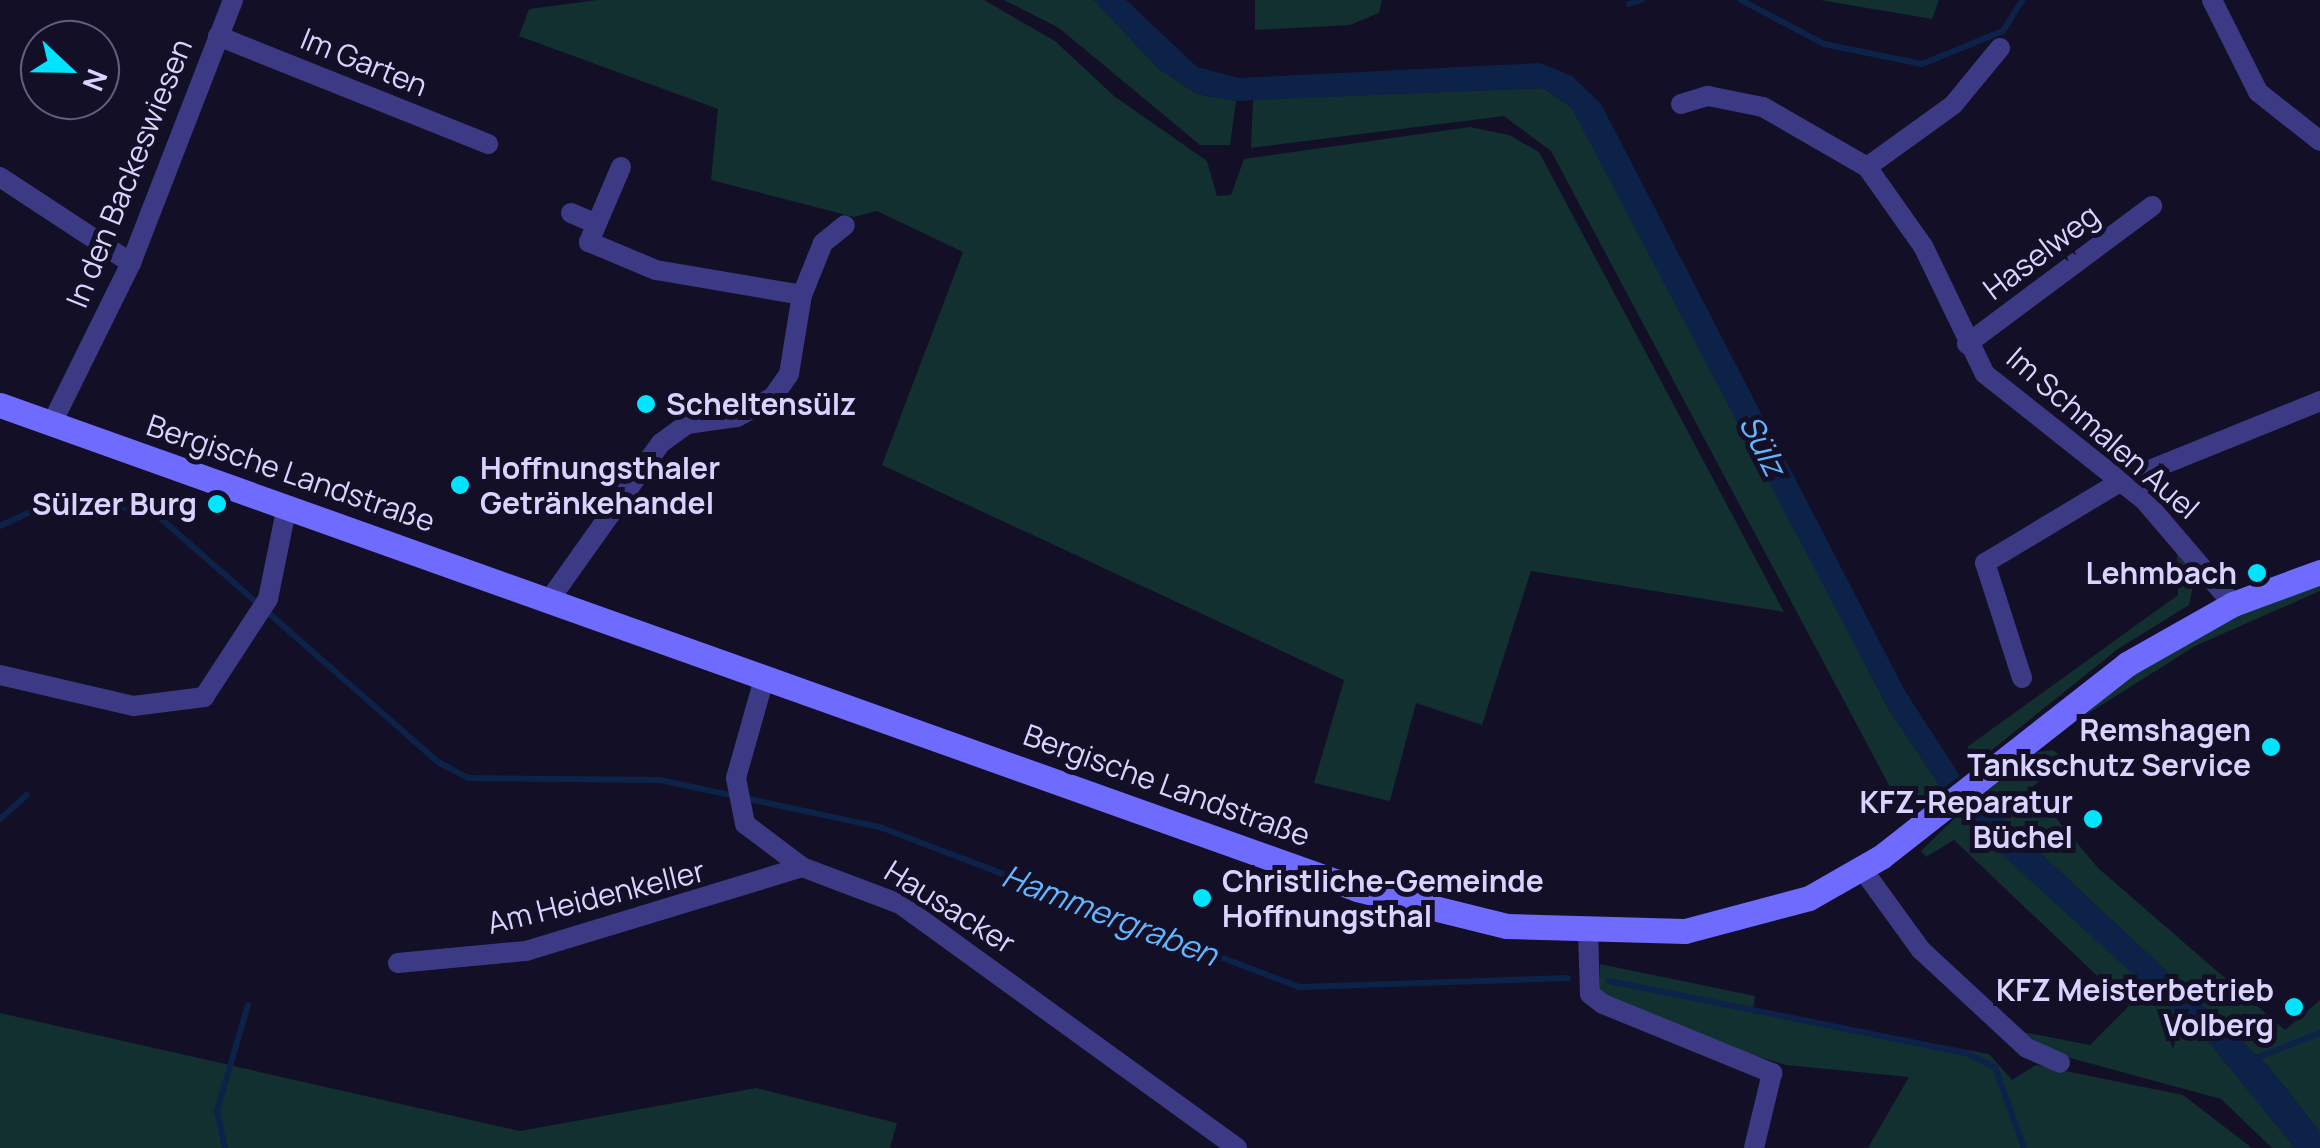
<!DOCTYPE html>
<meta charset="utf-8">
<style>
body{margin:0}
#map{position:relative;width:2320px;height:1148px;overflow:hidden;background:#130f26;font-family:Manrope,sans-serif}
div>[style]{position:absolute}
.green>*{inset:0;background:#12302f}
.water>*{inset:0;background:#0c2248}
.stream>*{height:6px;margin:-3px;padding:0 3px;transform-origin:3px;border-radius:3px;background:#0c2248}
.minor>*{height:20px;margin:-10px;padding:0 10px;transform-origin:10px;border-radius:10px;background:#3d3a85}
.secondary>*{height:25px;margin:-12.5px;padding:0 12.5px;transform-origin:12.5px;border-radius:12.5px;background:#6f6bff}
.dots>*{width:28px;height:28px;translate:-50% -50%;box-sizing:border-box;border:5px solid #130f26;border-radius:50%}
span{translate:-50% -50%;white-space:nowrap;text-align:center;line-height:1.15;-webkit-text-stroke:10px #130f26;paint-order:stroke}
.street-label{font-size:30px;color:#d9d4ff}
.poi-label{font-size:30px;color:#d9d4ff;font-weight:700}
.left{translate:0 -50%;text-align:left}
.right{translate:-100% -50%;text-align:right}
.water-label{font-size:32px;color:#62b6ff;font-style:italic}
.north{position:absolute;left:20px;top:20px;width:100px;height:100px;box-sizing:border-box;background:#130f26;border:2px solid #625e7d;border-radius:50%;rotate:112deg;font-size:28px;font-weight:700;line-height:40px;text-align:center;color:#d9d4ff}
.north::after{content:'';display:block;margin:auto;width:35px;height:45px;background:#00e5ff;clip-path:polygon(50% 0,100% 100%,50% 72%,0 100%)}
</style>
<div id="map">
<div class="green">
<i style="clip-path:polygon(597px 0,984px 0,1055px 41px,1114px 96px,1207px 161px,1217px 196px,1231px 195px,1244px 159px,1470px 127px,1509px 135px,1539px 152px,1784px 612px,1531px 571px,1482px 725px,1416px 703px,1390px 801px,1314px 783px,1344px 680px,882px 465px,963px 252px,877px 211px,854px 217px,711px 180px,718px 109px,519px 36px,529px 9px)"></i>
<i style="clip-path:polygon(1004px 0,1094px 0,1158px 68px,1197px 94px,1236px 101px,1230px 145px,1200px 145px,1059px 28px)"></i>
<i style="clip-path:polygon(1255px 0,1382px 0,1379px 13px,1350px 25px,1255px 30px)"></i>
<i style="clip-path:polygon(1820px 0,1939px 0,1932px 19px)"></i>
<i style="clip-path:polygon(1543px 88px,1571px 107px,1619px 189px,1888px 708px,1942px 789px,1906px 817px,1551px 151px,1504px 116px,1251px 148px,1253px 99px)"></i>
<i style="clip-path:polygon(2177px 553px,2195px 577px,2189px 605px,2118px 649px,1978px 761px,1967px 747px,2178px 595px)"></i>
<i style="clip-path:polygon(2320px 582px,2320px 591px,2195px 646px,2081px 718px,2134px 672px,2238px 613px)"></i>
<i style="clip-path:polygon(2053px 750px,2065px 759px,2031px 788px,2098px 868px,2285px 1030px,2320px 1000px,2320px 1132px,2267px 1065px,1980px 797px,2037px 752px)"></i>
<i style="clip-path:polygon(1962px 811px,2213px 1047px,2295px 1148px,2272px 1148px,2221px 1099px,2052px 1053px,2023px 1032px,2090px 1045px,2129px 1006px,1954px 840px,1926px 857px,1921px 851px)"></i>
<i style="clip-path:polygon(1600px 964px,1755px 996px,1753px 1010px,1989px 1054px,2012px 1080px,2036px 1065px,2183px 1095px,2252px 1148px,1868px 1148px,1909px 1077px,1786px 1065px,1724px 1046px,1600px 994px)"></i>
<i style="clip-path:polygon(0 1013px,520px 1131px,756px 1088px,897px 1123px,890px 1148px,0 1148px)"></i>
</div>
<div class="water">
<i style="clip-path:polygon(1094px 0,1126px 0,1197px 67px,1239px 78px,1540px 63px,1572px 76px,1601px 104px,1905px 691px,1960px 776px,1942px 789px,1888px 708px,1571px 107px,1543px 88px,1236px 101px,1197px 94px,1158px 68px)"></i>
<i style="clip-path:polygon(1980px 797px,2267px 1065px,2320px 1132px,2320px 1148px,2295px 1148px,2213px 1047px,1990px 844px,1962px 811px)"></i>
</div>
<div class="stream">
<i style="left:1741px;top:0;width:94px;rotate:27.9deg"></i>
<i style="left:1824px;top:44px;width:100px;rotate:11.5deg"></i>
<i style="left:1922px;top:64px;width:87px;rotate:-22.2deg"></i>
<i style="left:2003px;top:31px;width:36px;rotate:-58deg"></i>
<i style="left:1629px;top:4px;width:13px;rotate:-18deg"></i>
<i style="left:0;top:526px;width:54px;rotate:-25.1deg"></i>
<i style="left:49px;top:503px;width:41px;rotate:-5.6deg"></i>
<i style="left:90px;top:499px;width:70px;rotate:14deg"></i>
<i style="left:158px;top:516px;width:373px;rotate:41.3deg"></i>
<i style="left:438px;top:762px;width:34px;rotate:28deg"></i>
<i style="left:468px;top:778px;width:192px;rotate:0.6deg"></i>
<i style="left:660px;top:780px;width:225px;rotate:12.1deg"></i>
<i style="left:880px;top:827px;width:449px;rotate:20.9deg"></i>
<i style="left:1299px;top:987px;width:269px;rotate:-1.9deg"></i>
<i style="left:0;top:819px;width:36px;rotate:-42deg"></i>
<i style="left:1609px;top:981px;width:364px;rotate:11.4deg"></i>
<i style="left:1966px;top:1053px;width:32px;rotate:26deg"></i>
<i style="left:1995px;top:1067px;width:86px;rotate:70.3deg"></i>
<i style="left:2251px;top:1060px;width:74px;rotate:-21.4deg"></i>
<i style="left:225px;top:1148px;width:38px;rotate:-102deg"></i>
<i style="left:217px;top:1111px;width:110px;rotate:-73.7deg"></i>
</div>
<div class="minor">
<i style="left:2212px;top:0;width:103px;rotate:63.4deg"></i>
<i style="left:2258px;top:92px;width:79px;rotate:38.3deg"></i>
<i style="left:218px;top:36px;width:291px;rotate:21.8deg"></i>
<i style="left:1681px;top:104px;width:28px;rotate:-17deg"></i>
<i style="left:1708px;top:96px;width:56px;rotate:11.3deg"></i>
<i style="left:1763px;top:107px;width:120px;rotate:30deg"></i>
<i style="left:1867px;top:167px;width:97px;rotate:54.7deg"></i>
<i style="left:1923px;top:246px;width:142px;rotate:64.2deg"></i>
<i style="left:1985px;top:374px;width:204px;rotate:38.4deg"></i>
<i style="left:2145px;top:501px;width:135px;rotate:49.5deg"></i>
<i style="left:621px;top:167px;width:82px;rotate:113.1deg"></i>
<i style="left:589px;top:242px;width:73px;rotate:22.7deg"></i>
<i style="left:656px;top:270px;width:148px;rotate:9.7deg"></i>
<i style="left:1867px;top:167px;width:106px;rotate:-35.8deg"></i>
<i style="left:1953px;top:105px;width:74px;rotate:-50.5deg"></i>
<i style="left:0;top:177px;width:157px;rotate:33.3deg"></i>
<i style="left:571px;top:213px;width:28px;rotate:23deg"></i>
<i style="left:1967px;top:344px;width:231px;rotate:-36.7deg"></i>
<i style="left:52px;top:423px;width:178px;rotate:-63.7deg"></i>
<i style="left:131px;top:263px;width:282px;rotate:-68.8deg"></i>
<i style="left:550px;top:599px;width:191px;rotate:-54.6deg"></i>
<i style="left:661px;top:443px;width:32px;rotate:-36deg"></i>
<i style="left:687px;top:424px;width:50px;rotate:-8deg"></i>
<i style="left:737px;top:417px;width:41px;rotate:-29.1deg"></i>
<i style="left:773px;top:397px;width:28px;rotate:-55deg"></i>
<i style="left:789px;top:374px;width:80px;rotate:-80.7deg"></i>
<i style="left:802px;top:295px;width:56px;rotate:-68deg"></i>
<i style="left:823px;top:243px;width:28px;rotate:-39deg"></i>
<i style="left:0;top:675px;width:137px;rotate:13.1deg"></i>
<i style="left:133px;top:706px;width:72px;rotate:-7.2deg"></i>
<i style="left:204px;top:697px;width:117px;rotate:-56.9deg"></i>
<i style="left:268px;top:599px;width:95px;rotate:-78.5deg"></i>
<i style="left:2022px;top:678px;width:121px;rotate:-107.8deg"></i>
<i style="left:1985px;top:563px;width:157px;rotate:-31deg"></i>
<i style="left:2120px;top:482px;width:216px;rotate:-22deg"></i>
<i style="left:764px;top:679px;width:103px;rotate:105.8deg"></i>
<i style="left:736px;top:778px;width:47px;rotate:78.9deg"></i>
<i style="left:745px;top:824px;width:71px;rotate:37deg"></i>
<i style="left:802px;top:867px;width:105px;rotate:20.7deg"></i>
<i style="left:900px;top:904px;width:416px;rotate:35.9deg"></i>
<i style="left:1863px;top:870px;width:99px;rotate:54.1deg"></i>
<i style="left:1921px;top:950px;width:144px;rotate:42.8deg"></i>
<i style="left:2027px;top:1048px;width:36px;rotate:24deg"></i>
<i style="left:1588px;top:931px;width:63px;rotate:88.2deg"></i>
<i style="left:1590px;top:994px;width:16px;rotate:38deg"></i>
<i style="left:1603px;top:1004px;width:183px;rotate:22.2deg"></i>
<i style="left:1772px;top:1073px;width:77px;rotate:103.5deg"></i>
<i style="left:398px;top:963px;width:129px;rotate:-5.4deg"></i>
<i style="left:526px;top:951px;width:288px;rotate:-16.9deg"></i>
</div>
<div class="secondary">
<i style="left:0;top:405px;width:1441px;rotate:19.63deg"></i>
<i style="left:1357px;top:889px;width:154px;rotate:13.9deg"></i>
<i style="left:1507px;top:926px;width:178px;rotate:1.6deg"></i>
<i style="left:1685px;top:931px;width:128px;rotate:-14.9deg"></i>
<i style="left:1809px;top:898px;width:83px;rotate:-29.7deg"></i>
<i style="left:1881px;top:857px;width:313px;rotate:-38.1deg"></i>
<i style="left:2127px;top:664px;width:122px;rotate:-29.5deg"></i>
<i style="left:2233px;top:604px;width:93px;rotate:-20.2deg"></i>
</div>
<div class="dots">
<i style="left:646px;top:404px;background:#00e5ff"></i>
<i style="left:460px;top:485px;background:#00e5ff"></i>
<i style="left:217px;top:504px;background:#00e5ff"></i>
<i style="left:2257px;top:573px;background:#00e5ff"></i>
<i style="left:2271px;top:747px;background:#00e5ff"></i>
<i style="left:2093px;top:819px;background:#00e5ff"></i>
<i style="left:1202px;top:898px;background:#00e5ff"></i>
<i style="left:2294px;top:1007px;background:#00e5ff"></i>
</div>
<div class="street-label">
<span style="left:364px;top:62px;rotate:22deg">Im Garten</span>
<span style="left:129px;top:173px;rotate:-68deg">In den Backeswiesen</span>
<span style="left:2041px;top:252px;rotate:-37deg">Haselweg</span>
<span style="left:2103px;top:433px;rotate:41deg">Im Schmalen Auel</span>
<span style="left:291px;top:473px;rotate:19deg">Bergische Landstraße</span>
<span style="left:1167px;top:785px;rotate:20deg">Bergische Landstraße</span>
<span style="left:596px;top:897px;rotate:-14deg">Am Heidenkeller</span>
<span style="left:950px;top:907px;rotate:32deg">Hausacker</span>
</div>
<div class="poi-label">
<span class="left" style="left:666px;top:404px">Scheltensülz</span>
<span class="left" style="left:480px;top:485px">Hoffnungsthaler<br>Getränkehandel</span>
<span class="right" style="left:197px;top:504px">Sülzer Burg</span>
<span class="right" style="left:2237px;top:573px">Lehmbach</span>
<span class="right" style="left:2251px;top:747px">Remshagen<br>Tankschutz Service</span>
<span class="right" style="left:2073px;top:819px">KFZ-Reparatur<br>Büchel</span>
<span class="left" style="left:1222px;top:898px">Christliche-Gemeinde<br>Hoffnungsthal</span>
<span class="right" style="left:2274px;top:1007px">KFZ Meisterbetrieb<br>Volberg</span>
</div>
<div class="water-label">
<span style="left:1763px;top:445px;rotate:63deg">Sülz</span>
<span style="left:1110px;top:915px;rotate:21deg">Hammergraben</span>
</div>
<div class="north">N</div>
</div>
